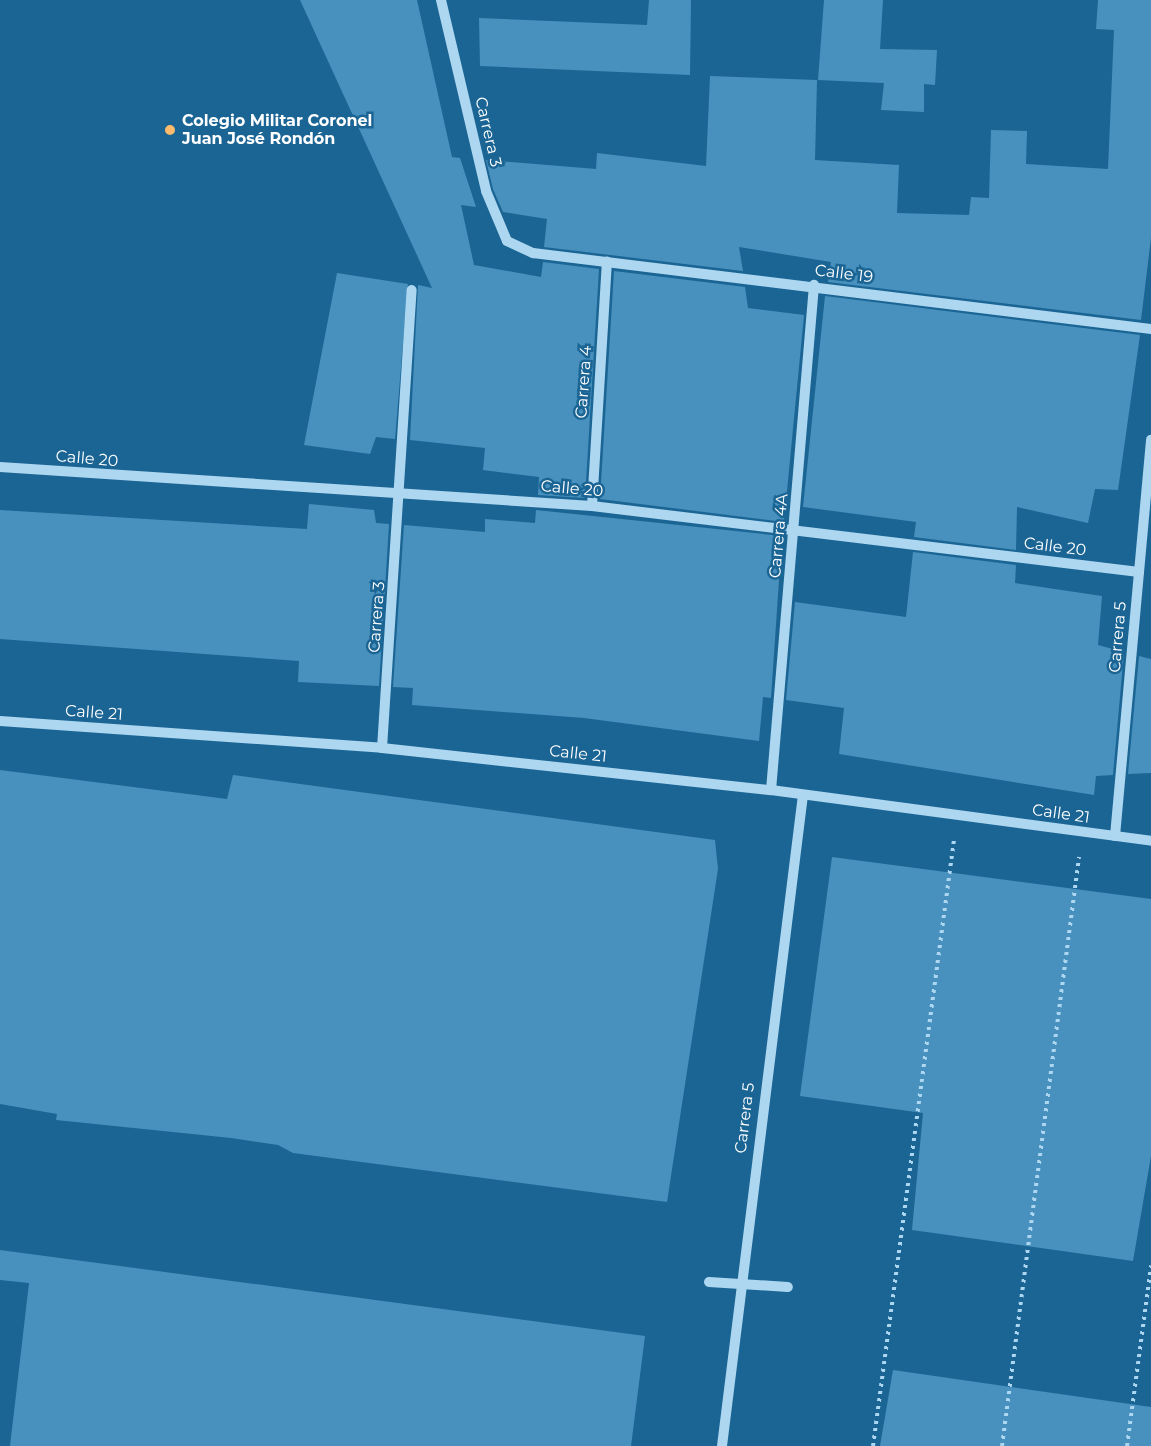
<!DOCTYPE html>
<meta charset="utf-8">
<style>
body{margin:0}
#map{position:relative;width:1151px;height:1446px;overflow:hidden;background:#1b6595;font-family:Montserrat,sans-serif}
div>[style]{position:absolute}
.building>*{inset:0;background:#4891be}
.path>*{height:4px;margin-top:-2px;transform-origin:0;background:repeating-linear-gradient(90deg,#add7f0 0 3px,transparent 0 7.5px)}
.minor>*{height:10px;margin:-5px;padding:0 5px;transform-origin:5px;border-radius:5px;background:#add7f0}
.dots>*{width:16px;height:16px;translate:-50% -50%;box-sizing:border-box;border:3px solid #1b6595;border-radius:50%}
span{translate:-50% -50%;white-space:nowrap;text-align:center;line-height:1.15;-webkit-text-stroke:5px #1b6595;paint-order:stroke}
.poi-label{font-size:16px;color:#fff;font-weight:700}
.left{translate:0 -50%;text-align:left}
.street-label{font-size:16px;color:#fff}
</style>
<div id="map">
<div class="building">
<i style="clip-path:polygon(300px 0,417px 0,452px 157px,460px 158px,476px 207px,461px 205px,474px 265px,541px 277px,543px 262px,599px 269px,585px 498px,538px 495px,539px 477px,483px 470px,485px 448px,410px 440px,418px 285px,432px 288px)"></i>
<i style="clip-path:polygon(649px 0,691px 0,690px 75px,480px 66px,479px 18px,647px 25px)"></i>
<i style="clip-path:polygon(824px 0,883px 0,880px 49px,937px 50px,935px 85px,924px 84px,924px 112px,881px 110px,884px 83px,818px 80px)"></i>
<i style="clip-path:polygon(1098px 0,1151px 0,1151px 238px,1141px 320px,828px 282px,831px 262px,739px 247px,743px 271px,544px 247px,547px 219px,503px 212px,493px 189px,486px 160px,596px 169px,597px 153px,706px 166px,710px 76px,817px 80px,815px 160px,899px 165px,897px 213px,969px 215px,971px 197px,989px 198px,991px 130px,1027px 131px,1026px 164px,1108px 169px,1114px 30px,1096px 29px)"></i>
<i style="clip-path:polygon(614px 271px,745px 287px,748px 308px,804px 315px,784px 522px,600px 499px)"></i>
<i style="clip-path:polygon(337px 273px,408px 284px,395px 439px,376px 437px,370px 454px,304px 445px)"></i>
<i style="clip-path:polygon(825px 296px,1140px 335px,1118px 490px,1095px 489px,1088px 523px,1017px 507px,1016px 550px,914px 537px,916px 522px,803px 507px)"></i>
<i style="clip-path:polygon(309px 504px,374px 510px,376px 523px,389px 524px,379px 686px,298px 682px,299px 661px,0 639px,0 510px,307px 529px)"></i>
<i style="clip-path:polygon(536px 510px,782px 536px,771px 698px,763px 697px,759px 741px,584px 718px,412px 705px,413px 688px,393px 687px,404px 525px,485px 532px,485px 519px,535px 523px)"></i>
<i style="clip-path:polygon(913px 552px,1016px 565px,1015px 583px,1102px 596px,1098px 645px,1124px 652px,1113px 775px,1096px 776px,1094px 795px,839px 754px,844px 708px,786px 700px,795px 602px,906px 617px)"></i>
<i style="clip-path:polygon(1139px 656px,1151px 659px,1151px 773px,1128px 774px)"></i>
<i style="clip-path:polygon(0 770px,227px 799px,233px 775px,715px 840px,718px 869px,667px 1202px,293px 1153px,278px 1145px,231px 1138px,56px 1120px,57px 1114px,0 1104px)"></i>
<i style="clip-path:polygon(832px 857px,1151px 899px,1151px 1156px,1133px 1261px,912px 1230px,923px 1113px,800px 1096px)"></i>
<i style="clip-path:polygon(0 1250px,645px 1336px,631px 1446px,10px 1446px,29px 1283px,0 1280px)"></i>
<i style="clip-path:polygon(893px 1370px,1151px 1407px,1151px 1446px,880px 1446px)"></i>
</div>
<div class="path">
<i style="left:873px;top:1446px;width:611px;rotate:-82.39deg"></i>
<i style="left:1002px;top:1446px;width:594px;rotate:-82.55deg"></i>
<i style="left:1127px;top:1446px;width:182px;rotate:-82.4deg"></i>
</div>
<div class="minor">
<i style="left:441px;top:0;width:196px;rotate:76.7deg"></i>
<i style="left:486px;top:191px;width:54px;rotate:67.2deg"></i>
<i style="left:507px;top:241px;width:29px;rotate:25deg"></i>
<i style="left:533px;top:253px;width:623px;rotate:7.01deg"></i>
<i style="left:0;top:467px;width:593px;rotate:3.77deg"></i>
<i style="left:592px;top:506px;width:551px;rotate:6.88deg"></i>
<i style="left:592px;top:506px;width:245px;rotate:-86.5deg"></i>
<i style="left:0;top:721px;width:383px;rotate:4deg"></i>
<i style="left:382px;top:748px;width:391px;rotate:6.2deg"></i>
<i style="left:771px;top:790px;width:383px;rotate:7.6deg"></i>
<i style="left:382px;top:748px;width:459px;rotate:-86.3deg"></i>
<i style="left:771px;top:790px;width:507px;rotate:-85.13deg"></i>
<i style="left:1115px;top:836px;width:398px;rotate:-84.8deg"></i>
<i style="left:709px;top:1282px;width:79px;rotate:3.6deg"></i>
<i style="left:722px;top:1446px;width:656px;rotate:-82.91deg"></i>
</div>
<div class="dots">
<i style="left:170px;top:130px;background:#ffbb6c"></i>
</div>
<div class="poi-label">
<span class="left" style="left:182px;top:130px">Colegio Militar Coronel<br>Juan José Rondón</span>
</div>
<div class="street-label">
<span style="left:488px;top:132px;rotate:77deg">Carrera 3</span>
<span style="left:844px;top:274px;rotate:7deg">Calle 19</span>
<span style="left:584px;top:382px;rotate:-86deg">Carrera 4</span>
<span style="left:87px;top:459px;rotate:5deg">Calle 20</span>
<span style="left:572px;top:489px;rotate:5deg">Calle 20</span>
<span style="left:779px;top:536px;rotate:-85deg">Carrera 4A</span>
<span style="left:1055px;top:547px;rotate:7deg">Calle 20</span>
<span style="left:377px;top:617px;rotate:-86deg">Carrera 3</span>
<span style="left:1118px;top:637px;rotate:-85deg">Carrera 5</span>
<span style="left:94px;top:713px;rotate:4deg">Calle 21</span>
<span style="left:578px;top:754px;rotate:6deg">Calle 21</span>
<span style="left:1061px;top:814px;rotate:8deg">Calle 21</span>
<span style="left:745px;top:1118px;rotate:-83deg">Carrera 5</span>
</div>
</div>
